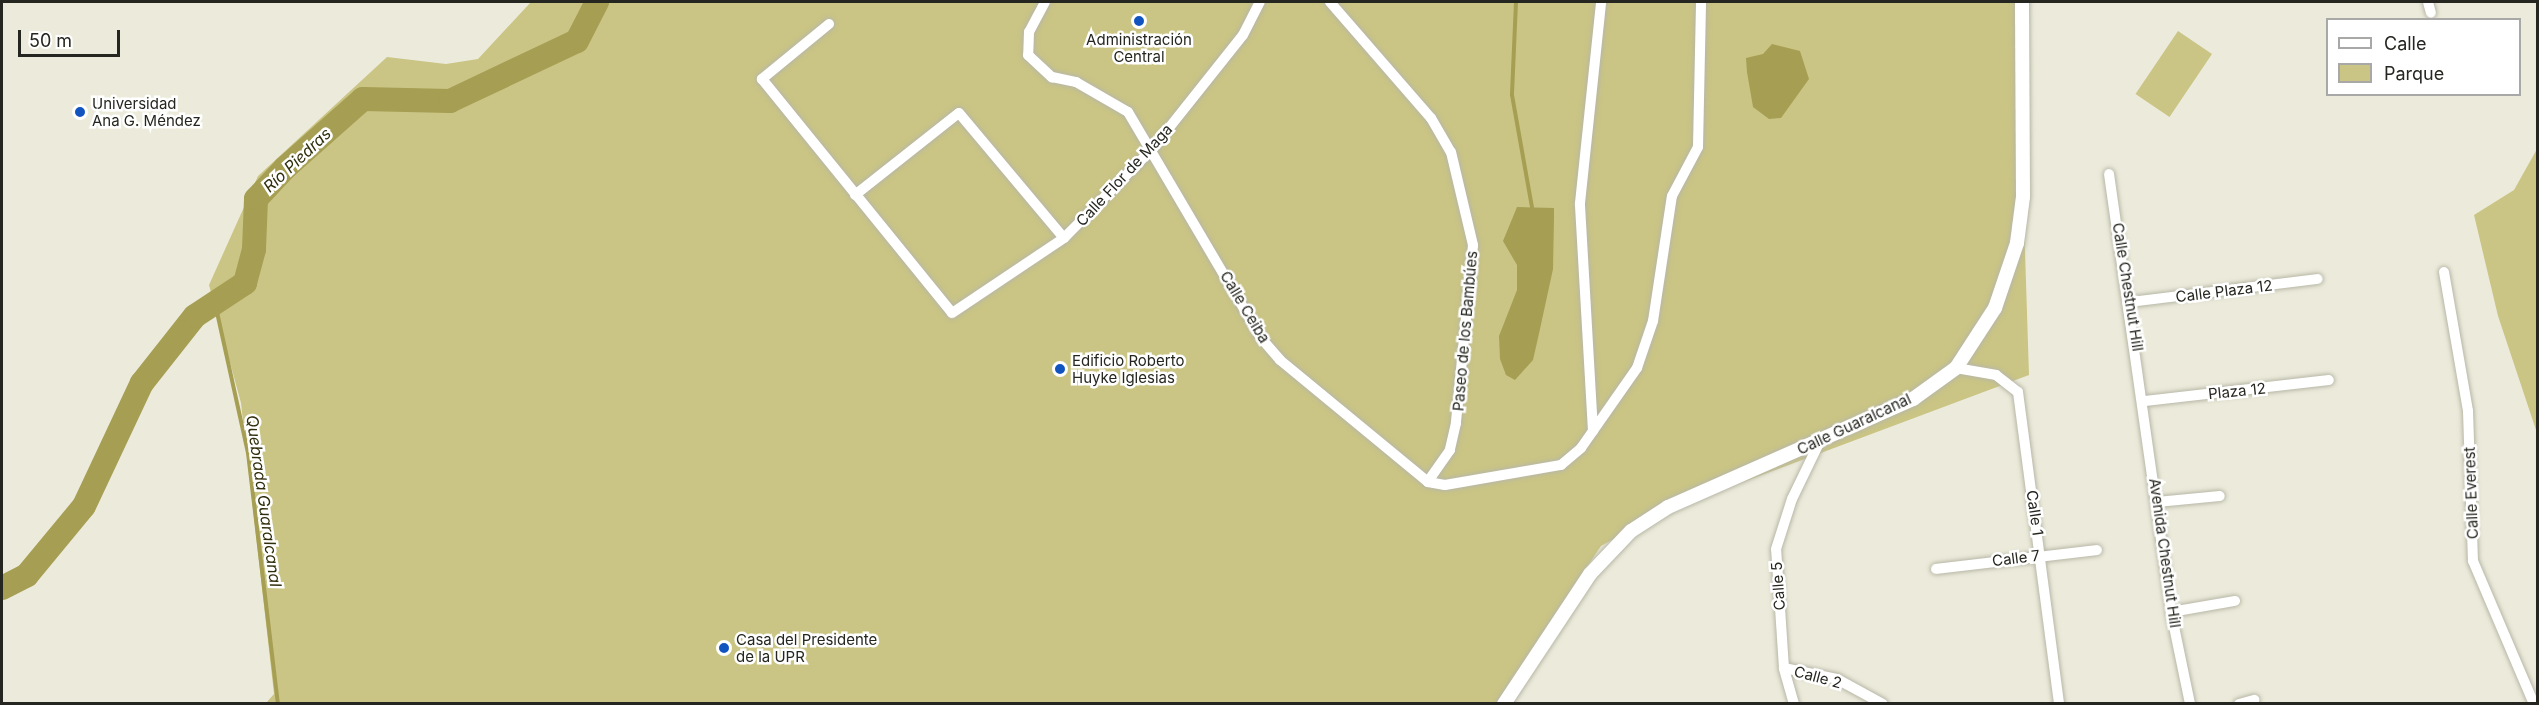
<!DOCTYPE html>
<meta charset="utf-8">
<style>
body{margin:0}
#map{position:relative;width:2539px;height:705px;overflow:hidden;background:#ecebdb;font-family:Inter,sans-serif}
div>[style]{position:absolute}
.green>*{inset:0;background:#cac584;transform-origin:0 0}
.water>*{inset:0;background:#a59e53}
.stream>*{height:4px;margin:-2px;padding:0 2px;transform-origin:2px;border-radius:2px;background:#a59e53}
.river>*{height:24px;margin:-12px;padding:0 12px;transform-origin:12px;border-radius:12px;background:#a59e53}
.roads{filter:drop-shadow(0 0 2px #b8b7a7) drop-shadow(0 0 2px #b8b7a7)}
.minor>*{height:10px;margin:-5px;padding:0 5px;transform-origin:5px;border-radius:5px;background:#fff}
.tertiary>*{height:14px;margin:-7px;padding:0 7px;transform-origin:7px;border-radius:7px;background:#fff}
.dots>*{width:16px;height:16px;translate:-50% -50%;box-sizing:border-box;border:3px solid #fff;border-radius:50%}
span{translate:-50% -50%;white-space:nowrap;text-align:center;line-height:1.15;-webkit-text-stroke:5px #fff;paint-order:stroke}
.poi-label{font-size:15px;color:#262620}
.left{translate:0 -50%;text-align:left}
.street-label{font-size:15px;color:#262620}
.water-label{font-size:16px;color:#302d0b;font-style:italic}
.frame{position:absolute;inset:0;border:3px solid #262620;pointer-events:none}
.legend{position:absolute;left:2326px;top:18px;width:195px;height:78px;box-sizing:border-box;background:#fff;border:2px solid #a8a8a6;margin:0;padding:8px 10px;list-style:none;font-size:18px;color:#262620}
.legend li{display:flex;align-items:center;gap:12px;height:30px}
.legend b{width:30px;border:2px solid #a8a8a6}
.scale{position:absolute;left:18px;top:30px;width:102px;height:27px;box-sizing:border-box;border:3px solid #262620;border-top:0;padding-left:8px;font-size:18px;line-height:21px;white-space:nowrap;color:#262620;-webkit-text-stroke:4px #fff;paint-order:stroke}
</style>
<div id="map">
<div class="green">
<i style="clip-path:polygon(531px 2px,2017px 2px,2029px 375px,1663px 512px,1601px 546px,1496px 703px,266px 703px,274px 694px,241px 403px,209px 285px,258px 176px,387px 57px,446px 64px,478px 59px)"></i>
<i style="left:2178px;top:31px;width:41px;height:76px;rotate:34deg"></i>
<i style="clip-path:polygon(2537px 149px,2537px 433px,2498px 316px,2474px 215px,2514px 190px)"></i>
</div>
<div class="water">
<i style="clip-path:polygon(1772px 44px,1800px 51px,1809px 79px,1781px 118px,1769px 119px,1753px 107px,1747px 72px,1746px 58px,1763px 54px)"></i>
<i style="clip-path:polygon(1517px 207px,1554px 208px,1554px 218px,1553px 269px,1540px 329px,1533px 360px,1515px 380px,1506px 375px,1500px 359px,1499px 336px,1517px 290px,1517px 265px,1503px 241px)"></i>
</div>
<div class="stream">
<i style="left:1516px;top:2px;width:93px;rotate:92.5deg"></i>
<i style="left:1512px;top:95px;width:114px;rotate:79.9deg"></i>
<i style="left:215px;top:303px;width:154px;rotate:77.6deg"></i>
<i style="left:248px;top:453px;width:253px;rotate:83.2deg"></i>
</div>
<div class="river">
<i style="left:2px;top:588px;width:28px;rotate:-27deg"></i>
<i style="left:27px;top:575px;width:89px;rotate:-50.4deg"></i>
<i style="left:84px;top:506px;width:136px;rotate:-64.8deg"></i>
<i style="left:142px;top:383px;width:85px;rotate:-51.7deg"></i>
<i style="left:195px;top:316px;width:60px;rotate:-33.4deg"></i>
<i style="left:245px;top:283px;width:35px;rotate:-75deg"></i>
<i style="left:254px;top:249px;width:50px;rotate:-87.7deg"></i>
<i style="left:256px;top:199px;width:42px;rotate:-46.9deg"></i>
<i style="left:285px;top:168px;width:104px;rotate:-41.5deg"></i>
<i style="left:363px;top:99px;width:87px;rotate:1.3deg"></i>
<i style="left:450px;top:101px;width:140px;rotate:-25.3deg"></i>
<i style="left:577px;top:41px;width:44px;rotate:-62.9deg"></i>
</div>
<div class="roads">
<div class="minor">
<i style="left:1045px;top:2px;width:34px;rotate:118deg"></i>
<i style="left:1029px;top:32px;width:23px;rotate:92deg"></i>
<i style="left:1028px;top:55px;width:33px;rotate:43deg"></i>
<i style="left:1052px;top:77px;width:25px;rotate:12deg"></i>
<i style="left:1076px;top:82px;width:60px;rotate:30deg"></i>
<i style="left:1128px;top:112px;width:262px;rotate:59.5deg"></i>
<i style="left:1261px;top:338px;width:29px;rotate:49deg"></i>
<i style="left:1280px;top:360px;width:192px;rotate:39.5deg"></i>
<i style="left:1428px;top:482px;width:17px;rotate:10deg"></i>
<i style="left:1445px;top:485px;width:118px;rotate:-9.8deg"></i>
<i style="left:1561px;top:465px;width:26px;rotate:-40deg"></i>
<i style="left:1581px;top:448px;width:98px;rotate:-55deg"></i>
<i style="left:1637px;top:368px;width:50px;rotate:-71.2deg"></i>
<i style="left:1653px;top:321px;width:126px;rotate:-81.4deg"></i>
<i style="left:1672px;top:196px;width:55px;rotate:-62deg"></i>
<i style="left:1698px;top:147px;width:145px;rotate:-88.8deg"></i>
<i style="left:1330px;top:2px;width:154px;rotate:49deg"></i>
<i style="left:1431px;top:118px;width:39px;rotate:60deg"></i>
<i style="left:1451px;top:152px;width:96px;rotate:76.7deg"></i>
<i style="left:1473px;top:245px;width:179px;rotate:95.5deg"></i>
<i style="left:1456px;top:423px;width:28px;rotate:103deg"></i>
<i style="left:1450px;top:450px;width:39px;rotate:125deg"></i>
<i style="left:2428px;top:2px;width:11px;rotate:75deg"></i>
<i style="left:829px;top:24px;width:87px;rotate:140.6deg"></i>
<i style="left:762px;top:79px;width:301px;rotate:50.9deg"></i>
<i style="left:952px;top:313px;width:135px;rotate:-33.8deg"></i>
<i style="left:1064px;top:238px;width:127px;rotate:-45.3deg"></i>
<i style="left:1153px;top:148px;width:144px;rotate:-51.5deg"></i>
<i style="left:1243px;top:35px;width:37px;rotate:-63deg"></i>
<i style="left:2109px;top:174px;width:442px;rotate:81.9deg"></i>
<i style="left:2171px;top:612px;width:94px;rotate:78.3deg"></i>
<i style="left:855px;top:195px;width:132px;rotate:-38.3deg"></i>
<i style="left:959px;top:113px;width:163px;rotate:50deg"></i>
<i style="left:2444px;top:272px;width:141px;rotate:80.2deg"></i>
<i style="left:2468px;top:411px;width:150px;rotate:88.1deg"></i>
<i style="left:2473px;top:561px;width:155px;rotate:66.9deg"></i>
<i style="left:2130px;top:302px;width:189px;rotate:-7deg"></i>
<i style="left:1956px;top:368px;width:41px;rotate:9.9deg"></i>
<i style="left:1996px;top:375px;width:28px;rotate:38deg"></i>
<i style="left:2018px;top:392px;width:315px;rotate:82.5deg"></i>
<i style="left:2145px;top:401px;width:185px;rotate:-6.5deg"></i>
<i style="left:1593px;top:431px;width:228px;rotate:-93.3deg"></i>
<i style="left:1580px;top:203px;width:202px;rotate:-84deg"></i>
<i style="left:2157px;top:502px;width:63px;rotate:-5.4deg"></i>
<i style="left:1936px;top:569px;width:162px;rotate:-6.7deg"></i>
<i style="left:2171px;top:612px;width:65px;rotate:-9.8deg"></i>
<i style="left:1784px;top:668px;width:54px;rotate:11.7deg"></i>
<i style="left:1837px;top:679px;width:52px;rotate:28.5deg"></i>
<i style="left:1794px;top:704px;width:37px;rotate:-106deg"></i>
<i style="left:1784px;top:668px;width:119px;rotate:-93.8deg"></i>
<i style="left:1776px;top:549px;width:52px;rotate:-72.3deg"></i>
<i style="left:1792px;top:499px;width:64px;rotate:-64.2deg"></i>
<i style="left:2239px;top:704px;width:16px;rotate:-15deg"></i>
</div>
<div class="tertiary">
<i style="left:1504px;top:704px;width:156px;rotate:-56.5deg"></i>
<i style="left:1590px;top:574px;width:59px;rotate:-46.4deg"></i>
<i style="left:1631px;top:531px;width:44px;rotate:-33deg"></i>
<i style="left:1668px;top:507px;width:268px;rotate:-23.8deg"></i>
<i style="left:1913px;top:399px;width:53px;rotate:-35.8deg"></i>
<i style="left:1956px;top:368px;width:72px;rotate:-57deg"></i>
<i style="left:1995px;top:308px;width:69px;rotate:-71.3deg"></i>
<i style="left:2017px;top:243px;width:46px;rotate:-82.6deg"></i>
<i style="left:2023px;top:197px;width:195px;rotate:-90.3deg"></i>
</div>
</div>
<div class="dots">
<i style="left:1139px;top:21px;background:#1254bf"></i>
<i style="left:80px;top:112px;background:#1254bf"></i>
<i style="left:1060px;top:369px;background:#1254bf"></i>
<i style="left:724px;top:648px;background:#1254bf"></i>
</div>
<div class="poi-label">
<span style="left:1139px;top:48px">Administración<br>Central</span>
<span class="left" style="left:92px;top:112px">Universidad<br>Ana G. Méndez</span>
<span class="left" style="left:1072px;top:369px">Edificio Roberto<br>Huyke Iglesias</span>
<span class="left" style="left:736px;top:648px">Casa del Presidente<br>de la UPR</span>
</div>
<div class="street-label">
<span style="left:1124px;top:175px;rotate:-47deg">Calle Flor de Maga</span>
<span style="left:2128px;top:287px;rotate:81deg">Calle Chestnut Hill</span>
<span style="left:2224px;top:291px;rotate:-7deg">Calle Plaza 12</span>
<span style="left:1245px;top:307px;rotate:59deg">Calle Ceiba</span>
<span style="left:1465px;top:331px;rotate:-85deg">Paseo de los Bambúes</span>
<span style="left:2237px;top:391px;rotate:-6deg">Plaza 12</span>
<span style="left:1854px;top:424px;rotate:-25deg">Calle Guaralcanal</span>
<span style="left:2471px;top:493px;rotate:-92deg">Calle Everest</span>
<span style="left:2035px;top:513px;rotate:82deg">Calle 1</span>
<span style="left:2165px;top:553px;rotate:82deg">Avenida Chestnut Hill</span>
<span style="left:2016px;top:558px;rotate:-7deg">Calle 7</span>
<span style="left:1778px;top:586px;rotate:-94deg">Calle 5</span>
<span style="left:1818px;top:677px;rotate:15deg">Calle 2</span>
</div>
<div class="water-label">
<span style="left:297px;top:160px;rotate:-43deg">Río Piedras</span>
<span style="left:264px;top:501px;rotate:82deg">Quebrada Guaralcanal</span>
</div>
<div class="frame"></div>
<ul class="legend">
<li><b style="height:8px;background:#fff"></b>Calle</li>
<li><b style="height:16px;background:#cac584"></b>Parque</li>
</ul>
<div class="scale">50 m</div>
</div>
